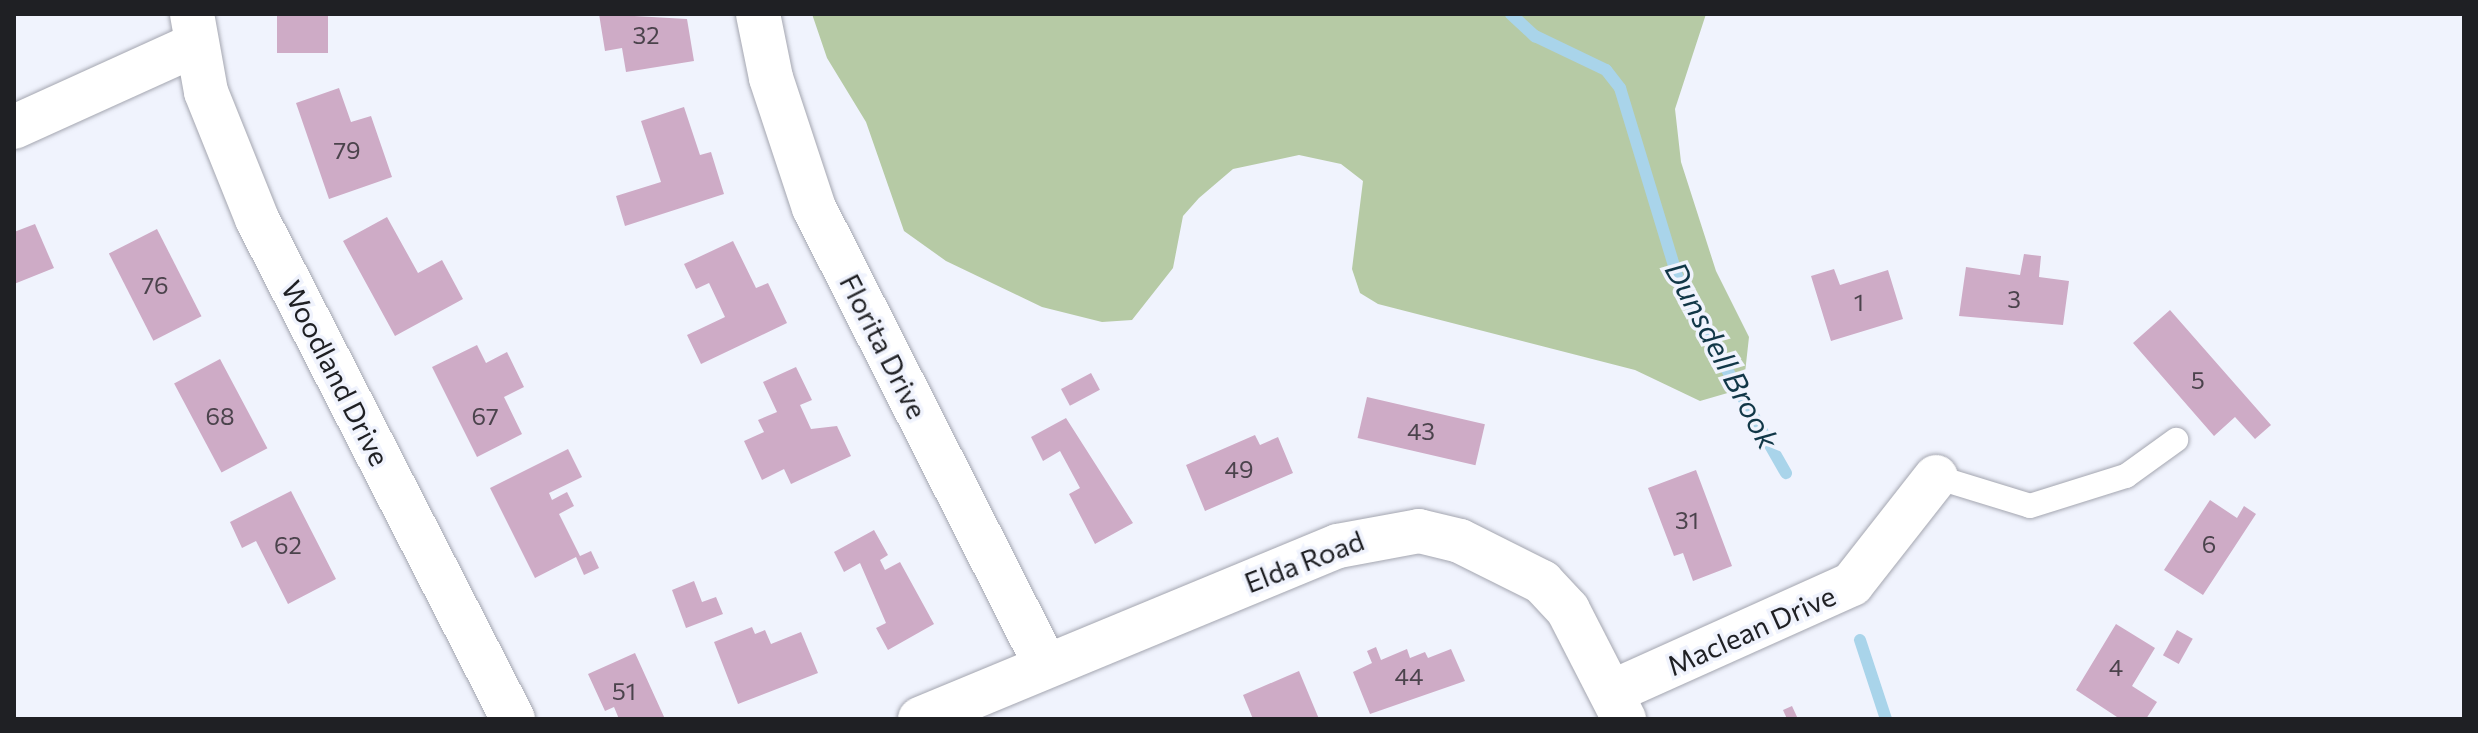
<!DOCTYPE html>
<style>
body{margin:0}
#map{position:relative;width:2478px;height:733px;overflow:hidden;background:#f0f3fd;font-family:Commissioner,sans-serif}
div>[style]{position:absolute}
.green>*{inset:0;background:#b6caa5}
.stream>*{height:12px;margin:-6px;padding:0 6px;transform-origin:6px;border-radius:6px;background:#a9d4ea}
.building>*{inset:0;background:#ceabc6;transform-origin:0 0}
.roads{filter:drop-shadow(0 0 2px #a4a6b0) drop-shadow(0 0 2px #a4a6b0)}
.service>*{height:24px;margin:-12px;padding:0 12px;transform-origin:12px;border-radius:12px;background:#fff}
.minor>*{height:44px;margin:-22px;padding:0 22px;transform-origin:22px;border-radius:22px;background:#fff}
span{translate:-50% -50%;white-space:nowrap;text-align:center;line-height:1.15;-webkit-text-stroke:7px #f0f3fd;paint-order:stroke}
.number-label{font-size:24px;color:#4b434c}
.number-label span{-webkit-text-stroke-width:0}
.street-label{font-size:28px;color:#1f2024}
.water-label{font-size:30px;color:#113747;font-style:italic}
.frame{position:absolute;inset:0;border:16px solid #1f2024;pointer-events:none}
</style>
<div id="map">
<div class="green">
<i style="clip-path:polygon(812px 14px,1706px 14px,1675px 109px,1681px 162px,1716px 271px,1749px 337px,1745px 373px,1731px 392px,1700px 401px,1635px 370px,1378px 304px,1360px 293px,1352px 269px,1363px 181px,1341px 164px,1299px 155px,1233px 169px,1199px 198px,1183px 216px,1173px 268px,1132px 320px,1102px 322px,1042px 307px,946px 261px,904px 231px,866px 122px,827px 58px)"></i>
</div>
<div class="stream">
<i style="left:1511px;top:14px;width:33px;rotate:43deg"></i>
<i style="left:1535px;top:36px;width:79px;rotate:25.6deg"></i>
<i style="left:1606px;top:70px;width:23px;rotate:52deg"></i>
<i style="left:1620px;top:88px;width:210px;rotate:73.1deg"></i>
<i style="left:1681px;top:289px;width:212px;rotate:60.3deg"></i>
<i style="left:1860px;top:640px;width:83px;rotate:71.8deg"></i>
</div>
<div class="building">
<i style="left:277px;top:14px;width:51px;height:39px"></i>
<i style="clip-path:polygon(599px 14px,687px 19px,694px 61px,626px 72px,622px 48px,605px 51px)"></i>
<i style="clip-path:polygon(339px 88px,351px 122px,371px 116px,392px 177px,329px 199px,296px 103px)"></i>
<i style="clip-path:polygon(684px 107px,700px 155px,711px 152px,724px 194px,625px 226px,616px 196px,661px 182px,641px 121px)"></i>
<i style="clip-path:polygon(387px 217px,418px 273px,442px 260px,463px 299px,395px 336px,343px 241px)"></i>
<i style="clip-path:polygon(35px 224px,54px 268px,14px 284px,14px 232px)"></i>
<i style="left:157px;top:229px;width:98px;height:54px;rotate:63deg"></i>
<i style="clip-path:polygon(733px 241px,756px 288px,768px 283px,787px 323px,701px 364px,687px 335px,725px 317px,709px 283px,696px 289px,684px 264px)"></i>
<i style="clip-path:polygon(2024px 254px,2041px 256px,2039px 277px,2069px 281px,2063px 325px,1959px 316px,1966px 267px,2020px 275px)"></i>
<i style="clip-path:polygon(1834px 269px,1840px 285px,1888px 270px,1903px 319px,1831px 341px,1811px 276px)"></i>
<i style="clip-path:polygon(2170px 310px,2271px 425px,2255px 439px,2235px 417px,2214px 436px,2133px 343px)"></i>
<i style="clip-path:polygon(477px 345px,486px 363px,507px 352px,524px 387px,504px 397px,522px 434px,477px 457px,432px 367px)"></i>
<i style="left:220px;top:359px;width:101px;height:52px;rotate:62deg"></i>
<i style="clip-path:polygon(796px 367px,812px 400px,800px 405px,811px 429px,837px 426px,851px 456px,791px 484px,784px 469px,762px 480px,744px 441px,764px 432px,758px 420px,777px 412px,763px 382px)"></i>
<i style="left:1091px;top:373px;width:19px;height:34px;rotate:62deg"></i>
<i style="left:1367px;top:397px;width:121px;height:42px;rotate:13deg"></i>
<i style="clip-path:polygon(1066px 418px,1133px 523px,1095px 544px,1069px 494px,1080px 488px,1060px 451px,1043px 461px,1031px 437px)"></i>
<i style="clip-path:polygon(1255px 435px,1260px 445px,1278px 437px,1293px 473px,1205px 511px,1186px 465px)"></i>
<i style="clip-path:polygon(568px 449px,582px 477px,549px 493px,552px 500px,567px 492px,574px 506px,559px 514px,580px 556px,591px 551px,599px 568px,584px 575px,576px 557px,535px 578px,490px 488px)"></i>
<i style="clip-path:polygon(1696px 470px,1732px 566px,1693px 581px,1683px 553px,1674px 556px,1648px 488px)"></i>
<i style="clip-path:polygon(291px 491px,336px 579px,288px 604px,256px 541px,242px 548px,230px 522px)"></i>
<i style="clip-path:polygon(2210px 500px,2237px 518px,2244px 506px,2256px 514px,2203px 595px,2164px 570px)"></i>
<i style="clip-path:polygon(874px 530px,888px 555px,880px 560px,885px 570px,900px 562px,934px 624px,888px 650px,876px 628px,886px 623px,860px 563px,844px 572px,834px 552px)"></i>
<i style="clip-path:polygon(694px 581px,702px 602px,716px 597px,723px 614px,686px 628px,672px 590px)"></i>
<i style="clip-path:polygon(2116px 624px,2155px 648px,2132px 686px,2157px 702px,2146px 719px,2120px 719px,2076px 690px)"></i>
<i style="clip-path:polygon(752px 627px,755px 634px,765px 630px,771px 644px,801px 632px,818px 673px,738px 704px,714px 642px)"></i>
<i style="left:2177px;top:630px;width:18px;height:29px;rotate:29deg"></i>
<i style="clip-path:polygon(1376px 647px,1381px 660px,1407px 649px,1410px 658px,1425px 652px,1428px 658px,1451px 649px,1465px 681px,1370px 714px,1353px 672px,1372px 663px,1367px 651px)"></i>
<i style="clip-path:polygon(635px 653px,665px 719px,619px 719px,614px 707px,605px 711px,588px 674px)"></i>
<i style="clip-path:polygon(1299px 671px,1319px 719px,1253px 719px,1243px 695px)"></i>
<i style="clip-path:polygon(1792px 706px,1798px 719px,1787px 719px,1783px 710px)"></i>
</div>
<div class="roads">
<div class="service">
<i style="left:1936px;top:477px;width:98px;rotate:17.1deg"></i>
<i style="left:2030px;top:506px;width:101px;rotate:-17.4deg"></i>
<i style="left:2126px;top:476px;width:62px;rotate:-35.8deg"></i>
</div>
<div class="minor">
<i style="left:192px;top:14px;width:79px;rotate:79.8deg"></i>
<i style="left:206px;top:92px;width:137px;rotate:68.1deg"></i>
<i style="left:257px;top:219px;width:562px;rotate:62.89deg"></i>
<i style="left:758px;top:14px;width:65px;rotate:78.5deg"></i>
<i style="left:771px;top:78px;width:137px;rotate:71.7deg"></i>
<i style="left:814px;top:208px;width:511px;rotate:63.13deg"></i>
<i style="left:14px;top:127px;width:199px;rotate:-24.4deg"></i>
<i style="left:1612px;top:692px;width:263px;rotate:-24.2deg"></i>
<i style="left:1852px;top:584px;width:136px;rotate:-51.9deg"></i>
<i style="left:920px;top:719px;width:452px;rotate:-22.5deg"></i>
<i style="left:1338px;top:546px;width:82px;rotate:-10.5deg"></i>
<i style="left:1419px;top:531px;width:42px;rotate:13.7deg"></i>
<i style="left:1460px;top:541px;width:92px;rotate:26.6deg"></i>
<i style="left:1542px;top:582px;width:38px;rotate:47deg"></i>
<i style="left:1568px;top:610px;width:123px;rotate:62.8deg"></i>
</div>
</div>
<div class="number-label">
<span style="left:646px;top:35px">32</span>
<span style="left:347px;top:150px">79</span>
<span style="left:155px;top:285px">76</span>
<span style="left:2014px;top:299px">3</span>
<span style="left:1859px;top:302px">1</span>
<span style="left:2198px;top:380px">5</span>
<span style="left:220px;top:416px">68</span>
<span style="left:485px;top:416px">67</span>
<span style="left:1421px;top:431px">43</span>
<span style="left:1239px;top:469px">49</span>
<span style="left:1687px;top:520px">31</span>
<span style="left:2209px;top:544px">6</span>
<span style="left:288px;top:545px">62</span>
<span style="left:2116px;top:667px">4</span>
<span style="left:1409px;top:676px">44</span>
<span style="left:624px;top:691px">51</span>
</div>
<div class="street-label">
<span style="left:884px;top:346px;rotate:63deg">Florita Drive</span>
<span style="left:336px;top:373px;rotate:63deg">Woodland Drive</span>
<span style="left:1304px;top:561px;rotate:-21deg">Elda Road</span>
<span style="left:1751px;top:630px;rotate:-24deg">Maclean Drive</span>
</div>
<div class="water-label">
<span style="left:1723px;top:355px;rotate:62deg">Dunsdell Brook</span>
</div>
<div class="frame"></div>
</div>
